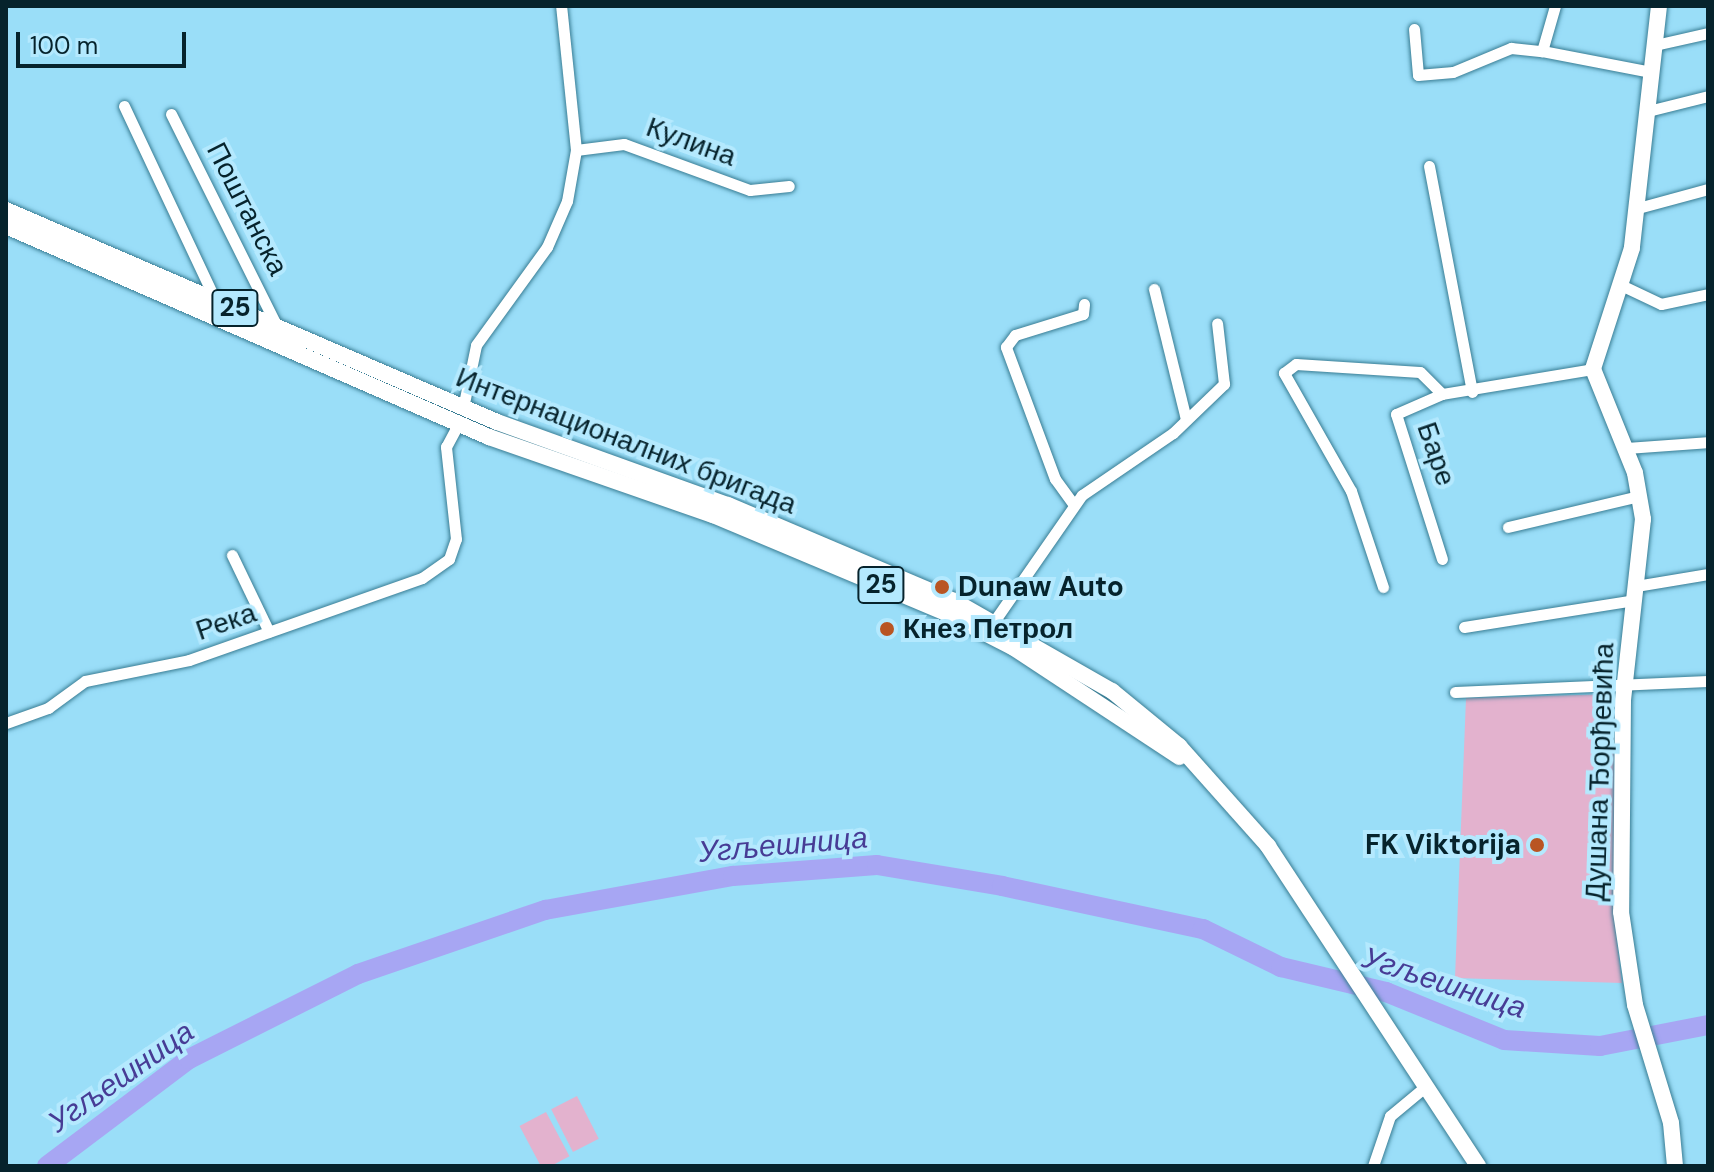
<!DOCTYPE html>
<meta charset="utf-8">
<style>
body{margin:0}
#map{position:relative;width:1714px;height:1172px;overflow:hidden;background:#9adef8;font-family:"DM Sans",sans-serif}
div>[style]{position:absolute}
.green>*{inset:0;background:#e3b2ce;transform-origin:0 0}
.river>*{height:20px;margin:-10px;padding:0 10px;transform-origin:10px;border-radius:10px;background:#a7a6f3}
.roads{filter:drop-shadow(0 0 2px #397d94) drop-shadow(0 0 2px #397d94)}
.street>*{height:11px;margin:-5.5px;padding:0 5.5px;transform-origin:5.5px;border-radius:5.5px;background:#fff}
.secondary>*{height:16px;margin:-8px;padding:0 8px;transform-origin:8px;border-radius:8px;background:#fff}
.primary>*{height:16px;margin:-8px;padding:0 8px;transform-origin:8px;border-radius:8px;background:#fff}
.dots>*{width:22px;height:22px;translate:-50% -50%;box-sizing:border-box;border:4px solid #b4e9fe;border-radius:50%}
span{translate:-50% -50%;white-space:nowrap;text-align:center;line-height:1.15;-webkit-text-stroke:8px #b4e9fe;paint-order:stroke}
.shield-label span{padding:2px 6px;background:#b4e9fe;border:2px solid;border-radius:6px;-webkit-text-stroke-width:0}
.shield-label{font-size:26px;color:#06232c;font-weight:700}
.street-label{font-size:28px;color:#06232c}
.poi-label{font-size:28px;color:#06232c;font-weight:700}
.left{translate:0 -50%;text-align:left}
.right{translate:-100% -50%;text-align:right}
.water-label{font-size:30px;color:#473c95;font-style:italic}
.frame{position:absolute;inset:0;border:8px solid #06232c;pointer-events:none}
.scale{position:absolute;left:16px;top:32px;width:170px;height:36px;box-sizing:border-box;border:4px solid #06232c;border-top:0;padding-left:10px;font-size:24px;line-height:28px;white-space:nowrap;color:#06232c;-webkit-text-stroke:6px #b4e9fe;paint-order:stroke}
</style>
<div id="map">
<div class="green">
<i style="clip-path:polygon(1614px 694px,1614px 917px,1622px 983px,1455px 978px,1466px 698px)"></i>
<i style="left:577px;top:1096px;width:48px;height:29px;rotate:63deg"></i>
<i style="left:546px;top:1112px;width:50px;height:30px;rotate:62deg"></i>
</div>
<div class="river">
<i style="left:47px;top:1166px;width:178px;rotate:-37deg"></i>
<i style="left:189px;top:1059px;width:189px;rotate:-26.7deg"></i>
<i style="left:358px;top:974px;width:198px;rotate:-18.9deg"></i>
<i style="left:545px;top:910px;width:191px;rotate:-10.3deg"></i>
<i style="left:733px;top:876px;width:144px;rotate:-4.4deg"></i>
<i style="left:877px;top:865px;width:127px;rotate:9.5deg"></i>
<i style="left:1002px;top:886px;width:206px;rotate:12.1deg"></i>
<i style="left:1203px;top:929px;width:87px;rotate:26deg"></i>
<i style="left:1281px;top:967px;width:108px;rotate:13.4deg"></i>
<i style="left:1386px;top:992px;width:127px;rotate:22.1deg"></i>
<i style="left:1504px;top:1040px;width:96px;rotate:3.6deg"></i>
<i style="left:1600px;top:1046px;width:110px;rotate:-11deg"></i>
</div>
<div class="roads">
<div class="street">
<i style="left:1555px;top:6px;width:47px;rotate:106.1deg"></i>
<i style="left:1542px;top:51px;width:111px;rotate:10.9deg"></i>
<i style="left:1414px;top:29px;width:46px;rotate:85deg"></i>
<i style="left:1418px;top:75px;width:35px;rotate:-5deg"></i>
<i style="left:1453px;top:72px;width:63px;rotate:-22.5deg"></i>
<i style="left:1511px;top:48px;width:31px;rotate:6deg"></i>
<i style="left:1655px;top:45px;width:54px;rotate:-12.8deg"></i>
<i style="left:124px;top:106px;width:213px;rotate:64.8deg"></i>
<i style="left:1648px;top:111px;width:62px;rotate:-14deg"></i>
<i style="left:171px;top:114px;width:238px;rotate:63.5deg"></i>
<i style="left:576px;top:150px;width:48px;rotate:-7.1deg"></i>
<i style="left:624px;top:144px;width:134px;rotate:20.1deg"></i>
<i style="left:750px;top:190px;width:39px;rotate:-6deg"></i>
<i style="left:1429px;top:166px;width:230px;rotate:79.2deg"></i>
<i style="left:1638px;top:208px;width:73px;rotate:-15.2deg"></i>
<i style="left:1623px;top:286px;width:42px;rotate:25.3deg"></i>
<i style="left:1661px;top:304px;width:48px;rotate:-12deg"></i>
<i style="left:1154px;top:289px;width:134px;rotate:76.2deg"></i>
<i style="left:1442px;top:394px;width:50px;rotate:156.5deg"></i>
<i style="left:1396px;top:414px;width:152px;rotate:72.4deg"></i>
<i style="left:463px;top:408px;width:64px;rotate:-78.3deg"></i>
<i style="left:476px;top:345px;width:121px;rotate:-54.1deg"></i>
<i style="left:547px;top:247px;width:50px;rotate:-66.5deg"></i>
<i style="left:567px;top:201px;width:52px;rotate:-80deg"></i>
<i style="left:576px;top:150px;width:145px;rotate:-95.9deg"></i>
<i style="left:1625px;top:448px;width:83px;rotate:-4.1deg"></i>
<i style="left:1074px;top:505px;width:32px;rotate:-126deg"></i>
<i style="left:1055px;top:479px;width:141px;rotate:-110.4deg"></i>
<i style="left:1006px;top:347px;width:15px;rotate:-53deg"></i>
<i style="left:1015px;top:335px;width:71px;rotate:-17.2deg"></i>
<i style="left:1083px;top:314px;width:10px;rotate:-84deg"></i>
<i style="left:1508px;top:527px;width:135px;rotate:-13.3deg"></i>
<i style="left:232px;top:555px;width:85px;rotate:64.3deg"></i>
<i style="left:1636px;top:586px;width:73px;rotate:-9.5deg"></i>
<i style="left:1383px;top:587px;width:101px;rotate:-108.4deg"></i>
<i style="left:1351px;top:491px;width:136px;rotate:-119.6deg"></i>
<i style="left:1284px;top:373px;width:15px;rotate:-37deg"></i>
<i style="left:1296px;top:364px;width:124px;rotate:3.7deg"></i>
<i style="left:1420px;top:372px;width:31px;rotate:45deg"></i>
<i style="left:1442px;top:394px;width:153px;rotate:-9.4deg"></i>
<i style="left:995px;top:620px;width:152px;rotate:-55.2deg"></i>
<i style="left:1082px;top:495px;width:110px;rotate:-34.3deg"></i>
<i style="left:1173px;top:433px;width:71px;rotate:-43.9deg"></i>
<i style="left:1224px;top:384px;width:61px;rotate:-96.5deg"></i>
<i style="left:1464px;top:627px;width:172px;rotate:-9deg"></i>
<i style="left:1455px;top:692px;width:253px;rotate:-2.5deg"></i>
<i style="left:6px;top:723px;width:45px;rotate:-19.7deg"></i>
<i style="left:48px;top:708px;width:46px;rotate:-36.1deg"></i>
<i style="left:85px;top:681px;width:106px;rotate:-11.4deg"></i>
<i style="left:189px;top:660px;width:247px;rotate:-19.4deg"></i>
<i style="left:422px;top:578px;width:33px;rotate:-35deg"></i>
<i style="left:449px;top:559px;width:21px;rotate:-71deg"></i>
<i style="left:456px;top:539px;width:93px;rotate:-96.2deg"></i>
<i style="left:446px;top:447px;width:26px;rotate:-62deg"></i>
<i style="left:1373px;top:1166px;width:53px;rotate:-71.2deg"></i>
<i style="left:1390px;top:1116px;width:47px;rotate:-39.8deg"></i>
</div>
<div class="secondary">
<i style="left:1659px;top:6px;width:244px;rotate:96.4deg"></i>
<i style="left:1632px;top:248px;width:127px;rotate:107.9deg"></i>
<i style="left:1593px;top:369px;width:112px;rotate:68deg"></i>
<i style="left:1635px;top:473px;width:47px;rotate:80.1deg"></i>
<i style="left:1643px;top:519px;width:183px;rotate:96.3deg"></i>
<i style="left:1623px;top:701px;width:211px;rotate:90.5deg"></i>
<i style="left:1621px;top:912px;width:94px;rotate:81.4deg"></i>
<i style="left:1635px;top:1005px;width:123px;rotate:73deg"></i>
<i style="left:1671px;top:1123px;width:43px;rotate:84.7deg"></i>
</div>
<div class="primary">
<i style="left:6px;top:210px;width:535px;rotate:23.35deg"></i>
<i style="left:497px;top:422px;width:245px;rotate:19.8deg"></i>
<i style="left:728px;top:505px;width:246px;rotate:23deg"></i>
<i style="left:954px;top:601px;width:182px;rotate:29.7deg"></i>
<i style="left:1112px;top:691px;width:87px;rotate:39.4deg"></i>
<i style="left:1179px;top:746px;width:134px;rotate:48.3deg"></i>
<i style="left:1268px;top:846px;width:383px;rotate:56.7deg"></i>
<i style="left:6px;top:226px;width:527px;rotate:23.6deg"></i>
<i style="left:489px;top:437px;width:237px;rotate:19.2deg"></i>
<i style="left:713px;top:515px;width:253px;rotate:22.8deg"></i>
<i style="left:946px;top:613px;width:76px;rotate:27.2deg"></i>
<i style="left:1014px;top:648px;width:198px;rotate:33.4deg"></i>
</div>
</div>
<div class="dots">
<i style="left:942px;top:587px;background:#b95523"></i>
<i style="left:887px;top:629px;background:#b95523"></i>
<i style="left:1537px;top:845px;background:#b95523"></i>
</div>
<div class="shield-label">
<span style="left:235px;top:308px">25</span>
<span style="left:881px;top:585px">25</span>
</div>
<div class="street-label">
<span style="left:691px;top:142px;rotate:20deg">Кулина</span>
<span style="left:247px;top:209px;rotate:63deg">Поштанска</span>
<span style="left:626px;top:441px;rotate:21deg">Интернационалних бригада</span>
<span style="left:1436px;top:454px;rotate:71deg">Баре</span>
<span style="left:226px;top:622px;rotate:-19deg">Река</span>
<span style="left:1600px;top:772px;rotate:-88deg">Душана Ђорђевића</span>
</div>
<div class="poi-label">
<span class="left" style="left:958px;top:587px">Dunaw Auto</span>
<span class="left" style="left:903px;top:629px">Кнез Петрол</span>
<span class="right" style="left:1521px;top:845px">FK Viktorija</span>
</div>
<div class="water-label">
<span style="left:783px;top:845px;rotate:-5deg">Угљешница</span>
<span style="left:1444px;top:983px;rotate:18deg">Угљешница</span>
<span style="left:121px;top:1077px;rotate:-35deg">Угљешница</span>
</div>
<div class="frame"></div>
<div class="scale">100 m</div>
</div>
